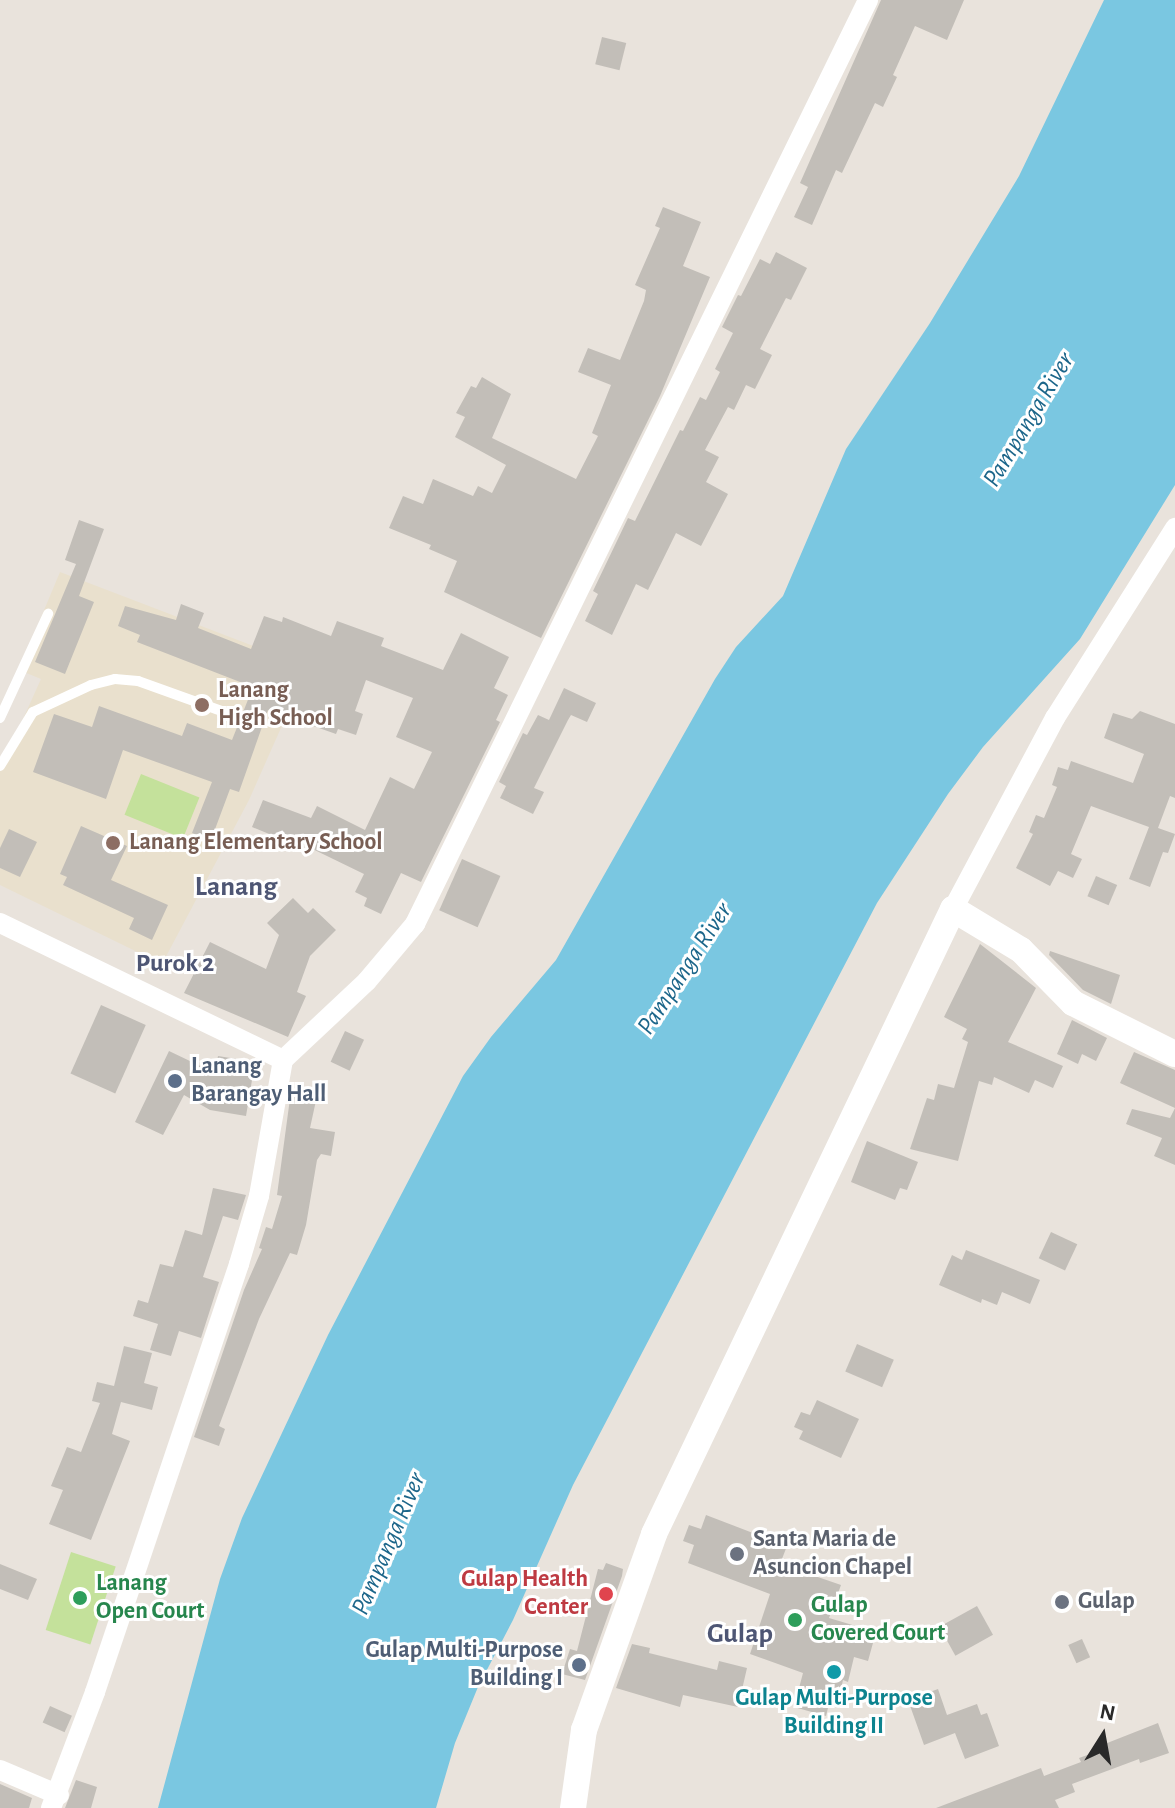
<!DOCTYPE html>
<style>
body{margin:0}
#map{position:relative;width:1175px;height:1808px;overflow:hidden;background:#e9e3dc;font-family:"Alegreya Sans",sans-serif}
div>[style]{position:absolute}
.education>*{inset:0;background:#e9e0cd}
.pitch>*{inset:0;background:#c4e19b;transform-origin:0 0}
.water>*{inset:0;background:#7ac7e1}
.building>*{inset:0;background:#c2beb8;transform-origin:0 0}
.service>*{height:10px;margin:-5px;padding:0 5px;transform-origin:5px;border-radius:5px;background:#fff}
.minor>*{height:20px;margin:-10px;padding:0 10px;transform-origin:10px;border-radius:10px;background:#fff}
.tertiary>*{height:26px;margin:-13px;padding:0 13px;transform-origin:13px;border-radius:13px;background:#fff}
.dots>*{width:22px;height:22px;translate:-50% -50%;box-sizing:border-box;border:4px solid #fff;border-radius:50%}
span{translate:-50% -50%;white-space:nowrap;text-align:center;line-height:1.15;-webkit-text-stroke:6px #fff;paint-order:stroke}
.education-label{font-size:24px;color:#785e54;font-weight:700}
.left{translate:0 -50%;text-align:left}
.service-label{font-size:24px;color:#4e5e75;font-weight:700}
.right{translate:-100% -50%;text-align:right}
.worship-label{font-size:24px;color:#5b616d;font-weight:700}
.health-label{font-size:24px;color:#be3a42;font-weight:700}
.leisure-label{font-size:24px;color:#27864d;font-weight:700}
.culture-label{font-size:24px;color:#0d838f;font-weight:700}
.water-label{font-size:26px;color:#1c668a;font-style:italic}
.neighbourhood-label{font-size:26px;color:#4e5674;font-weight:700}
.quarter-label{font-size:28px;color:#4e5674;font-weight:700}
.north{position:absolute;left:1063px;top:1696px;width:80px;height:80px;-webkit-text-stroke:6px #fff;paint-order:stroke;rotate:11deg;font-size:22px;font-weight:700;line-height:32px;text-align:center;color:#292929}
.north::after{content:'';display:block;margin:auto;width:28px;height:36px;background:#292929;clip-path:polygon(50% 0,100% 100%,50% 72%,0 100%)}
</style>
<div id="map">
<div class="education">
<i style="clip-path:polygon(60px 572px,308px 667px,249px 800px,162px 964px,0 885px,0 770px,41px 679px,19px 670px)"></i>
</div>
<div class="pitch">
<i style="left:141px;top:774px;width:63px;height:44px;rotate:22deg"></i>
<i style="left:71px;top:1552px;width:47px;height:82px;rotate:18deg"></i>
</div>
<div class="water">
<i style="clip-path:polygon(1104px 0,1175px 0,1175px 485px,1080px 639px,983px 747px,948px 794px,877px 903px,573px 1485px,513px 1620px,478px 1687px,455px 1743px,436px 1808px,158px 1808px,220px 1579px,242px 1518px,328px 1335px,463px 1076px,491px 1037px,556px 960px,715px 679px,736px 647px,783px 596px,846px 449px,930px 323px,1019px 176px)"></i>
</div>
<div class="building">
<i style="clip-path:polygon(881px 0,964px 0,947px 40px,915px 26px,893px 75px,897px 77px,883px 107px,875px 103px,842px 173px,836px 170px,812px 225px,794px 217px,808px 187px,800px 183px)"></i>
<i style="left:602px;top:37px;width:25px;height:28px;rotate:14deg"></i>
<i style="clip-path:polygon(663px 207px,701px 222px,683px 266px,710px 277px,660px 396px,541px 638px,444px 592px,457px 561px,429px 549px,431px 545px,389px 528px,403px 496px,423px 504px,433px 479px,473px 496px,478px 486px,492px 493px,506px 465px,455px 437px,465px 417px,456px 413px,471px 386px,476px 388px,482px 377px,511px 394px,492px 438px,576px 479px,598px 436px,592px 433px,611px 385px,578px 372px,588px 348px,620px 360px,644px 301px,646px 290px,635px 285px,660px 228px,655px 226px)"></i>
<i style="clip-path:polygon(776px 252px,807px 268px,791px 300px,786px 298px,760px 349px,772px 355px,755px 389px,746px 385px,734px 410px,728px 407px,705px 450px,719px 457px,706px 482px,728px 494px,701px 546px,676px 533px,648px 590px,636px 584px,612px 635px,585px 621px,598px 594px,593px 591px,628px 518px,635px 521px,680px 430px,683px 431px,700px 397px,706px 400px,720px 372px,715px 369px,733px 333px,722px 327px,738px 295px,741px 296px,760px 259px,770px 264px)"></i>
<i style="clip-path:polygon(79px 520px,104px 529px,79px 596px,94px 602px,65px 674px,35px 662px,76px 564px,65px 560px)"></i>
<i style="clip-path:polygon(181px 604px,204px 613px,198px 628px,251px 649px,264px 616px,282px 622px,283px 617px,331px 636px,337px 621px,384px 638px,381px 646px,443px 670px,461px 633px,509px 657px,494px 688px,508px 695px,496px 720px,500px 722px,421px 882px,401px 873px,381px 914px,364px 906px,367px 898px,355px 892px,364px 874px,292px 839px,291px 843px,252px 827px,263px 800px,311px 818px,317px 806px,365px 830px,390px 777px,414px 789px,432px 752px,396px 737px,413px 698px,366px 680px,355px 711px,363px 714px,356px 735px,338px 729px,336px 734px,268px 710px,239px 792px,230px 789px,211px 840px,192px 833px,212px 782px,123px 750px,106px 799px,33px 772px,54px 714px,92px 727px,99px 706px,182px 736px,187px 723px,232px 740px,253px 687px,137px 642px,140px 635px,118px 626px,125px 606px,176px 620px)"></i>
<i style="clip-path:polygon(564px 688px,596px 703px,587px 722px,571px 715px,568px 720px,534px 788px,544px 792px,533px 814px,500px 798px,506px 786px,499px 782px,523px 733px,527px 735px,538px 715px,549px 720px)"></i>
<i style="clip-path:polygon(1140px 711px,1175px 724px,1175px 798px,1170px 796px,1158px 828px,1175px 834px,1168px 853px,1163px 852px,1150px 887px,1129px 879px,1149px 827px,1091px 806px,1071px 854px,1082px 859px,1073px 878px,1058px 871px,1050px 886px,1016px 868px,1033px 834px,1029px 832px,1036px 815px,1044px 818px,1057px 787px,1052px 785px,1058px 767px,1068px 770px,1071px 761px,1133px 783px,1144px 754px,1104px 738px,1113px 713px,1132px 719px)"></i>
<i style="clip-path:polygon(81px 826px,127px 846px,111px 880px,168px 905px,152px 940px,129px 929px,134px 918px,63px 885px,67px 877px,60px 874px)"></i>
<i style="clip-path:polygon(9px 829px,37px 842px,20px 877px,0 868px,0 848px)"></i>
<i style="left:462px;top:859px;width:42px;height:56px;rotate:24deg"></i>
<i style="left:1096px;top:876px;width:23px;height:22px;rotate:23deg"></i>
<i style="clip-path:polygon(293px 898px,308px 913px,313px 908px,336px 930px,310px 956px,297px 992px,306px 996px,288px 1037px,184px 993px,210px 942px,266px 969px,279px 935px,267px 923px)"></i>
<i style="clip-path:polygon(980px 944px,1036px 988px,1008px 1042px,1063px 1066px,1053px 1088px,1035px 1080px,1029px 1093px,994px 1077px,992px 1085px,979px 1081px,958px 1161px,910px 1149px,927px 1098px,934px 1100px,938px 1084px,954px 1088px,968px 1042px,962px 1039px,967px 1029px,944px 1017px)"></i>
<i style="clip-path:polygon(1050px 951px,1120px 975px,1111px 1004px,1083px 990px,1049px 955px)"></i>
<i style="left:101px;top:1005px;width:49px;height:75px;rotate:24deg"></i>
<i style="clip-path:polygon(1072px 1020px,1107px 1038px,1096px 1061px,1082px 1054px,1078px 1064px,1057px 1054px)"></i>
<i style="left:345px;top:1031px;width:21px;height:34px;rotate:25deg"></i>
<i style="clip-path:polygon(169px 1051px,215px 1073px,218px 1056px,255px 1062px,246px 1116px,210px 1110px,184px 1095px,163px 1135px,135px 1122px)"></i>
<i style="clip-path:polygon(1134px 1052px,1175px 1070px,1175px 1165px,1154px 1156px,1162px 1138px,1126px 1124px,1132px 1109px,1170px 1118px,1175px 1108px,1120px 1083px)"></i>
<i style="clip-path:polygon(291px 1091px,317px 1096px,310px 1128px,335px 1132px,331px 1156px,321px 1154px,317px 1160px,306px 1225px,297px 1255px,290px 1253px,259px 1319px,219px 1426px,225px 1429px,219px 1446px,194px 1437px,244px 1290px,262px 1249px,259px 1248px,266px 1227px,272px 1229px,282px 1196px,277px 1195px)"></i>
<i style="clip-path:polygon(867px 1141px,918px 1162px,907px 1190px,900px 1188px,895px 1200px,851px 1182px)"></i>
<i style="clip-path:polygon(213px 1188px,246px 1195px,238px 1220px,223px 1216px,203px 1277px,219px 1282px,201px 1338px,179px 1331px,171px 1356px,150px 1350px,158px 1324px,133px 1316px,138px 1300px,148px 1303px,160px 1264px,173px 1267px,185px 1230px,202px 1235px)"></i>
<i style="left:1051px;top:1232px;width:29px;height:29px;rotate:25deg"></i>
<i style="clip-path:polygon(966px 1250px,1040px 1280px,1030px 1304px,1002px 1292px,997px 1305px,982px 1299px,981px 1303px,939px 1285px,952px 1255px,962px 1260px)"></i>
<i style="left:857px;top:1344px;width:40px;height:30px;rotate:23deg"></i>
<i style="clip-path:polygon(124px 1346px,152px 1353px,144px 1383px,158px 1387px,152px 1410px,121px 1402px,112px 1434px,130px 1441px,91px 1540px,49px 1524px,63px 1490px,51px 1486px,67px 1447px,81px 1452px,100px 1403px,92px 1401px,97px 1382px,114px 1386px)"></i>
<i style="clip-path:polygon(817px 1400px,859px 1419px,841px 1458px,799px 1439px,803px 1431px,794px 1427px,801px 1412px,810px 1415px)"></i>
<i style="clip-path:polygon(706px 1515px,787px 1546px,780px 1564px,841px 1585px,829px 1618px,876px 1632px,868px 1661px,854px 1657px,848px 1682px,843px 1680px,839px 1698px,831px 1696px,826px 1716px,794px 1707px,803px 1673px,750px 1654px,770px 1594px,688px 1563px,694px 1545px,683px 1541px,689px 1525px,701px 1529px)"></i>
<i style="clip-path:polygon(606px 1563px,623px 1569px,622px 1576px,585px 1680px,562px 1674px,570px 1649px,577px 1651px,598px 1569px,603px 1570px)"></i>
<i style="clip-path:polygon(0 1564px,37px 1579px,28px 1600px,0 1589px)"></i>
<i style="left:977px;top:1606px;width:33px;height:43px;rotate:61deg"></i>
<i style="left:1082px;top:1639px;width:20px;height:15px;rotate:66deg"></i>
<i style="clip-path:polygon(632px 1644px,650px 1648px,649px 1653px,717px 1670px,719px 1661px,747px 1668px,738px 1707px,683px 1695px,680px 1707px,616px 1688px)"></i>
<i style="clip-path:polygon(938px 1689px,947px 1715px,977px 1704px,981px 1715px,987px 1713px,999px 1746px,965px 1759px,955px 1733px,924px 1745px,908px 1700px)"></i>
<i style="left:50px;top:1706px;width:24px;height:18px;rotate:24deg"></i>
<i style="clip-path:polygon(1158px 1723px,1169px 1753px,1140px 1763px,1139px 1759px,1072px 1784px,1075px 1792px,1055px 1800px,1059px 1808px,936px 1808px,1041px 1768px,1044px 1776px,1081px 1762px,1079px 1758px,1093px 1753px,1092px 1749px)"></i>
<i style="clip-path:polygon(76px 1780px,97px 1787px,91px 1808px,65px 1808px)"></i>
<i style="clip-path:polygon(0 1784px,32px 1798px,29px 1808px,0 1808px)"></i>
</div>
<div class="service">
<i style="left:0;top:718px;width:115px;rotate:-65.2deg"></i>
<i style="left:0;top:766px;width:63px;rotate:-58.6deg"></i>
<i style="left:33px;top:712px;width:64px;rotate:-25deg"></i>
<i style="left:91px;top:685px;width:25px;rotate:-14deg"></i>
<i style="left:115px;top:679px;width:23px;rotate:5deg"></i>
<i style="left:138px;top:681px;width:91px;rotate:19.8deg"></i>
</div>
<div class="minor">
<i style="left:953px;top:909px;width:217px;rotate:-61.9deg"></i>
<i style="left:1055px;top:718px;width:225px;rotate:-57.7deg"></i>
<i style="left:0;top:923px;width:314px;rotate:25.8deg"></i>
<i style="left:0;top:1770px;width:64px;rotate:23deg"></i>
<i style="left:51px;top:1808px;width:124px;rotate:-69.2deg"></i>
<i style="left:95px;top:1692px;width:452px;rotate:-71.4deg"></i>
<i style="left:239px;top:1264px;width:71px;rotate:-73.6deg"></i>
<i style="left:259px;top:1196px;width:138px;rotate:-80deg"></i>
<i style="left:283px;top:1060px;width:115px;rotate:-43.2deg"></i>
<i style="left:367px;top:981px;width:75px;rotate:-49.9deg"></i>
<i style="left:415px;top:924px;width:1029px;rotate:-63.88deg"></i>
</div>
<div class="tertiary">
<i style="left:573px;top:1808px;width:79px;rotate:-82deg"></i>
<i style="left:584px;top:1730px;width:208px;rotate:-70.3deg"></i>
<i style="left:654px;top:1534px;width:693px;rotate:-64.43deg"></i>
<i style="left:953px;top:909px;width:79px;rotate:31.1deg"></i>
<i style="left:1021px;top:950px;width:74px;rotate:45.5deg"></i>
<i style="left:1073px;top:1003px;width:114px;rotate:26.6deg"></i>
</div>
<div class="dots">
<i style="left:202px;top:705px;background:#8d6e63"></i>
<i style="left:113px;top:843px;background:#8d6e63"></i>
<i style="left:175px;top:1081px;background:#5c6f8a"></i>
<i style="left:737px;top:1554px;background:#6b7280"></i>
<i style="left:606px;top:1594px;background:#e0444e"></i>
<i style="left:80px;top:1598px;background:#2e9e5b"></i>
<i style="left:1062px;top:1602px;background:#6b7280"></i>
<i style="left:795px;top:1620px;background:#2e9e5b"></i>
<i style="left:579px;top:1665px;background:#5c6f8a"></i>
<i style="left:834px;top:1672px;background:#0f9aa8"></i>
</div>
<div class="education-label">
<span class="left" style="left:218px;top:705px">Lanang<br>High School</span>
<span class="left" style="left:129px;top:843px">Lanang Elementary School</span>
</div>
<div class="service-label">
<span class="left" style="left:191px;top:1081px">Lanang<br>Barangay Hall</span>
<span class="right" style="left:563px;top:1665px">Gulap Multi-Purpose<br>Building I</span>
</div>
<div class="worship-label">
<span class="left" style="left:753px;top:1554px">Santa Maria de<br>Asuncion Chapel</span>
<span class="left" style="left:1078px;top:1602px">Gulap</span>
</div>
<div class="health-label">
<span class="right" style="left:588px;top:1594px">Gulap Health<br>Center</span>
</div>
<div class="leisure-label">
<span class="left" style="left:96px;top:1598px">Lanang<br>Open Court</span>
<span class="left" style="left:811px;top:1620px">Gulap<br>Covered Court</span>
</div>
<div class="culture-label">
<span style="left:834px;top:1713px">Gulap Multi-Purpose<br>Building II</span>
</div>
<div class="water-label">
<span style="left:1029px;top:420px;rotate:-59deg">Pampanga River</span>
<span style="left:685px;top:969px;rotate:-57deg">Pampanga River</span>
<span style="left:389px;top:1544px;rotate:-67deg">Pampanga River</span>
</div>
<div class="neighbourhood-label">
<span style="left:175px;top:964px">Purok 2</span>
</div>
<div class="quarter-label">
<span style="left:236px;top:887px">Lanang</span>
<span style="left:740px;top:1634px">Gulap</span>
</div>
<div class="north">N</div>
</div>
